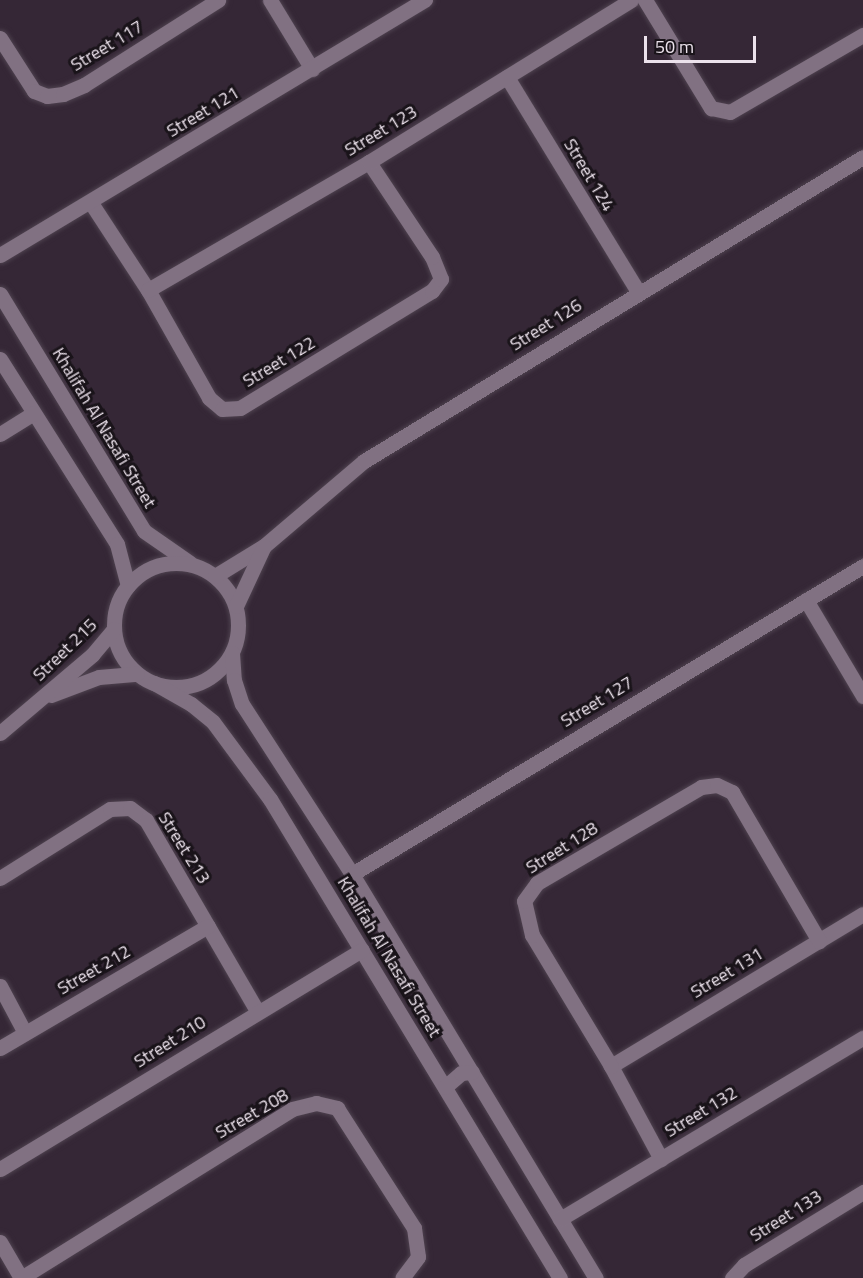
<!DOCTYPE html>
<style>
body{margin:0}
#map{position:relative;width:863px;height:1278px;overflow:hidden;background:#352736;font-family:"Titillium Web",sans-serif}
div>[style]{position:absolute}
.roads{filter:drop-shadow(0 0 2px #4e424f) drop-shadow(0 0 2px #4e424f)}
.minor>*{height:15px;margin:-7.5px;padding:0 7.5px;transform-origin:7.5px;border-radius:7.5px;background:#817182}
.minor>.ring{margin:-7.5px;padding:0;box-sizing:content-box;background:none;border:15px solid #817182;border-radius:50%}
span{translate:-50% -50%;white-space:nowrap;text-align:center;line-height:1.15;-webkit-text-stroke:6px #191319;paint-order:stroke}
.street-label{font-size:18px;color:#ece2ec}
.scale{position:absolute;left:644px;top:36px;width:112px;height:27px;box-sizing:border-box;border:3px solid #ece2ec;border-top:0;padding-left:8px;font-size:18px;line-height:21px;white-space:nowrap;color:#ece2ec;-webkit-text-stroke:4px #191319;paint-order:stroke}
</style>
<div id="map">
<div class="roads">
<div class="minor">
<i style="left:270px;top:0;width:81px;rotate:58.7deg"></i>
<i style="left:645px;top:0;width:127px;rotate:58.6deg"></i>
<i style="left:711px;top:108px;width:19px;rotate:12deg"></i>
<i style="left:730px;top:112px;width:154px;rotate:-30.1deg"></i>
<i style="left:0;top:38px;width:63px;rotate:57.3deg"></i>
<i style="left:34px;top:91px;width:14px;rotate:21deg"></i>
<i style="left:47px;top:96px;width:16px;rotate:-7deg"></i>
<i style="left:63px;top:94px;width:23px;rotate:-23deg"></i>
<i style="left:84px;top:85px;width:159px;rotate:-32.4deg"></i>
<i style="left:507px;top:77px;width:252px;rotate:58.6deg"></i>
<i style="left:91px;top:203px;width:104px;rotate:56.8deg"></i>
<i style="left:148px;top:290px;width:124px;rotate:60.5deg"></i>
<i style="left:209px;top:398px;width:17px;rotate:40deg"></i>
<i style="left:222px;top:409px;width:18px;rotate:-3deg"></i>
<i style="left:240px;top:408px;width:225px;rotate:-31.4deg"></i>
<i style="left:432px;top:291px;width:15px;rotate:-53deg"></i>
<i style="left:441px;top:279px;width:24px;rotate:-112deg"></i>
<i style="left:432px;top:257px;width:114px;rotate:-123.6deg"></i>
<i style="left:0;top:255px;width:496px;rotate:-31deg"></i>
<i style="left:148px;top:290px;width:255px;rotate:-30.1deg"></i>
<i style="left:369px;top:162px;width:308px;rotate:-31.7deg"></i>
<i style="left:0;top:294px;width:277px;rotate:58.7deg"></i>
<i style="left:144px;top:531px;width:56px;rotate:34.8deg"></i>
<i style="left:0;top:359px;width:219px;rotate:57.7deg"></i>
<i style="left:117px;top:544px;width:43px;rotate:75.3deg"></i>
<i style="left:0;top:434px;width:39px;rotate:-32deg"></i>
<i class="ring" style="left:114px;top:563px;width:109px;height:109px"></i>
<i style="left:215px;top:576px;width:57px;rotate:-31.5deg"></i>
<i style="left:264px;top:546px;width:131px;rotate:-40.4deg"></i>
<i style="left:364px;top:461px;width:584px;rotate:-31.35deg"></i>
<i style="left:806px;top:600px;width:112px;rotate:59.3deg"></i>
<i style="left:236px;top:606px;width:66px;rotate:-65deg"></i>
<i style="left:232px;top:653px;width:27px;rotate:86deg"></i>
<i style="left:234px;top:680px;width:25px;rotate:72deg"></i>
<i style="left:242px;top:704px;width:202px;rotate:57.1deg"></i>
<i style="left:352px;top:874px;width:472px;rotate:58.9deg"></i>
<i style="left:154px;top:683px;width:43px;rotate:29.6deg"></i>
<i style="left:191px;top:704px;width:28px;rotate:39deg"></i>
<i style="left:213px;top:722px;width:96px;rotate:53.5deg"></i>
<i style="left:270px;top:799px;width:560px;rotate:58.81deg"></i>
<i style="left:51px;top:695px;width:51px;rotate:-20.6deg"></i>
<i style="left:99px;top:677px;width:38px;rotate:-5deg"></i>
<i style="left:0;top:733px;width:121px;rotate:-40.3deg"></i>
<i style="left:92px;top:655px;width:34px;rotate:-50deg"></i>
<i style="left:352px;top:874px;width:597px;rotate:-31.08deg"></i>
<i style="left:0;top:878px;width:130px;rotate:-32.1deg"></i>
<i style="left:110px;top:809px;width:20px;rotate:-3deg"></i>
<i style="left:130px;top:808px;width:20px;rotate:37deg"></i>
<i style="left:146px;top:820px;width:221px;rotate:59.8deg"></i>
<i style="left:0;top:986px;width:53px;rotate:62deg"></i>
<i style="left:0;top:1048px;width:241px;rotate:-30.4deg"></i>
<i style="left:611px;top:1066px;width:294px;rotate:-31.1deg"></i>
<i style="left:445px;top:1087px;width:21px;rotate:-41deg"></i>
<i style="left:461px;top:1073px;width:11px;rotate:-5deg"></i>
<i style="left:661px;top:1159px;width:106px;rotate:-118.3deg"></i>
<i style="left:611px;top:1066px;width:153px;rotate:-121.1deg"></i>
<i style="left:532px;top:935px;width:35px;rotate:-103deg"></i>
<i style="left:524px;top:901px;width:22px;rotate:-54deg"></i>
<i style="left:537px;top:883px;width:190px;rotate:-30.3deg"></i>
<i style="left:701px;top:787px;width:16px;rotate:-7deg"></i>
<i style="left:717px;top:785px;width:17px;rotate:25deg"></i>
<i style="left:732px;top:792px;width:173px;rotate:59.7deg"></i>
<i style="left:0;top:1169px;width:423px;rotate:-31.2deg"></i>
<i style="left:560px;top:1219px;width:353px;rotate:-30.9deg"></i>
<i style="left:0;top:1242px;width:42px;rotate:59.7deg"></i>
<i style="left:21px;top:1278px;width:319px;rotate:-31.9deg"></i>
<i style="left:292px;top:1109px;width:25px;rotate:-14deg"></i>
<i style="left:316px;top:1103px;width:22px;rotate:13deg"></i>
<i style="left:337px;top:1108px;width:143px;rotate:57.3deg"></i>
<i style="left:414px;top:1228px;width:29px;rotate:82deg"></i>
<i style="left:418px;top:1257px;width:26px;rotate:127deg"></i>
<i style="left:732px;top:1278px;width:18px;rotate:-47deg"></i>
<i style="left:744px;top:1265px;width:140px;rotate:-31.5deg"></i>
</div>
</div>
<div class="street-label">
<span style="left:107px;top:46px;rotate:-31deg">Street 117</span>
<span style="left:203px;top:112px;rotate:-31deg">Street 121</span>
<span style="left:381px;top:131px;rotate:-31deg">Street 123</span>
<span style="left:589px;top:175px;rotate:59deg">Street 124</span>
<span style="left:546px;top:325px;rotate:-32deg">Street 126</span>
<span style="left:279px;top:362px;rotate:-31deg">Street 122</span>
<span style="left:104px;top:428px;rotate:59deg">Khalifah Al Nasafi Street</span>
<span style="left:65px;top:650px;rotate:-44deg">Street 215</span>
<span style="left:597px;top:702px;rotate:-31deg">Street 127</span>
<span style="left:184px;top:848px;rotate:58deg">Street 213</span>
<span style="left:562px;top:848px;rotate:-32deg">Street 128</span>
<span style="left:389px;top:957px;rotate:59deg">Khalifah Al Nasafi Street</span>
<span style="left:94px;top:970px;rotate:-30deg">Street 212</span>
<span style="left:727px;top:973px;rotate:-31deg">Street 131</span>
<span style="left:170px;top:1042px;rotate:-32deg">Street 210</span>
<span style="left:701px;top:1112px;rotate:-31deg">Street 132</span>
<span style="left:252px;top:1114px;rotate:-30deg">Street 208</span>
<span style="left:786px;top:1216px;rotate:-32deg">Street 133</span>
</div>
<div class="scale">50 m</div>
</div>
